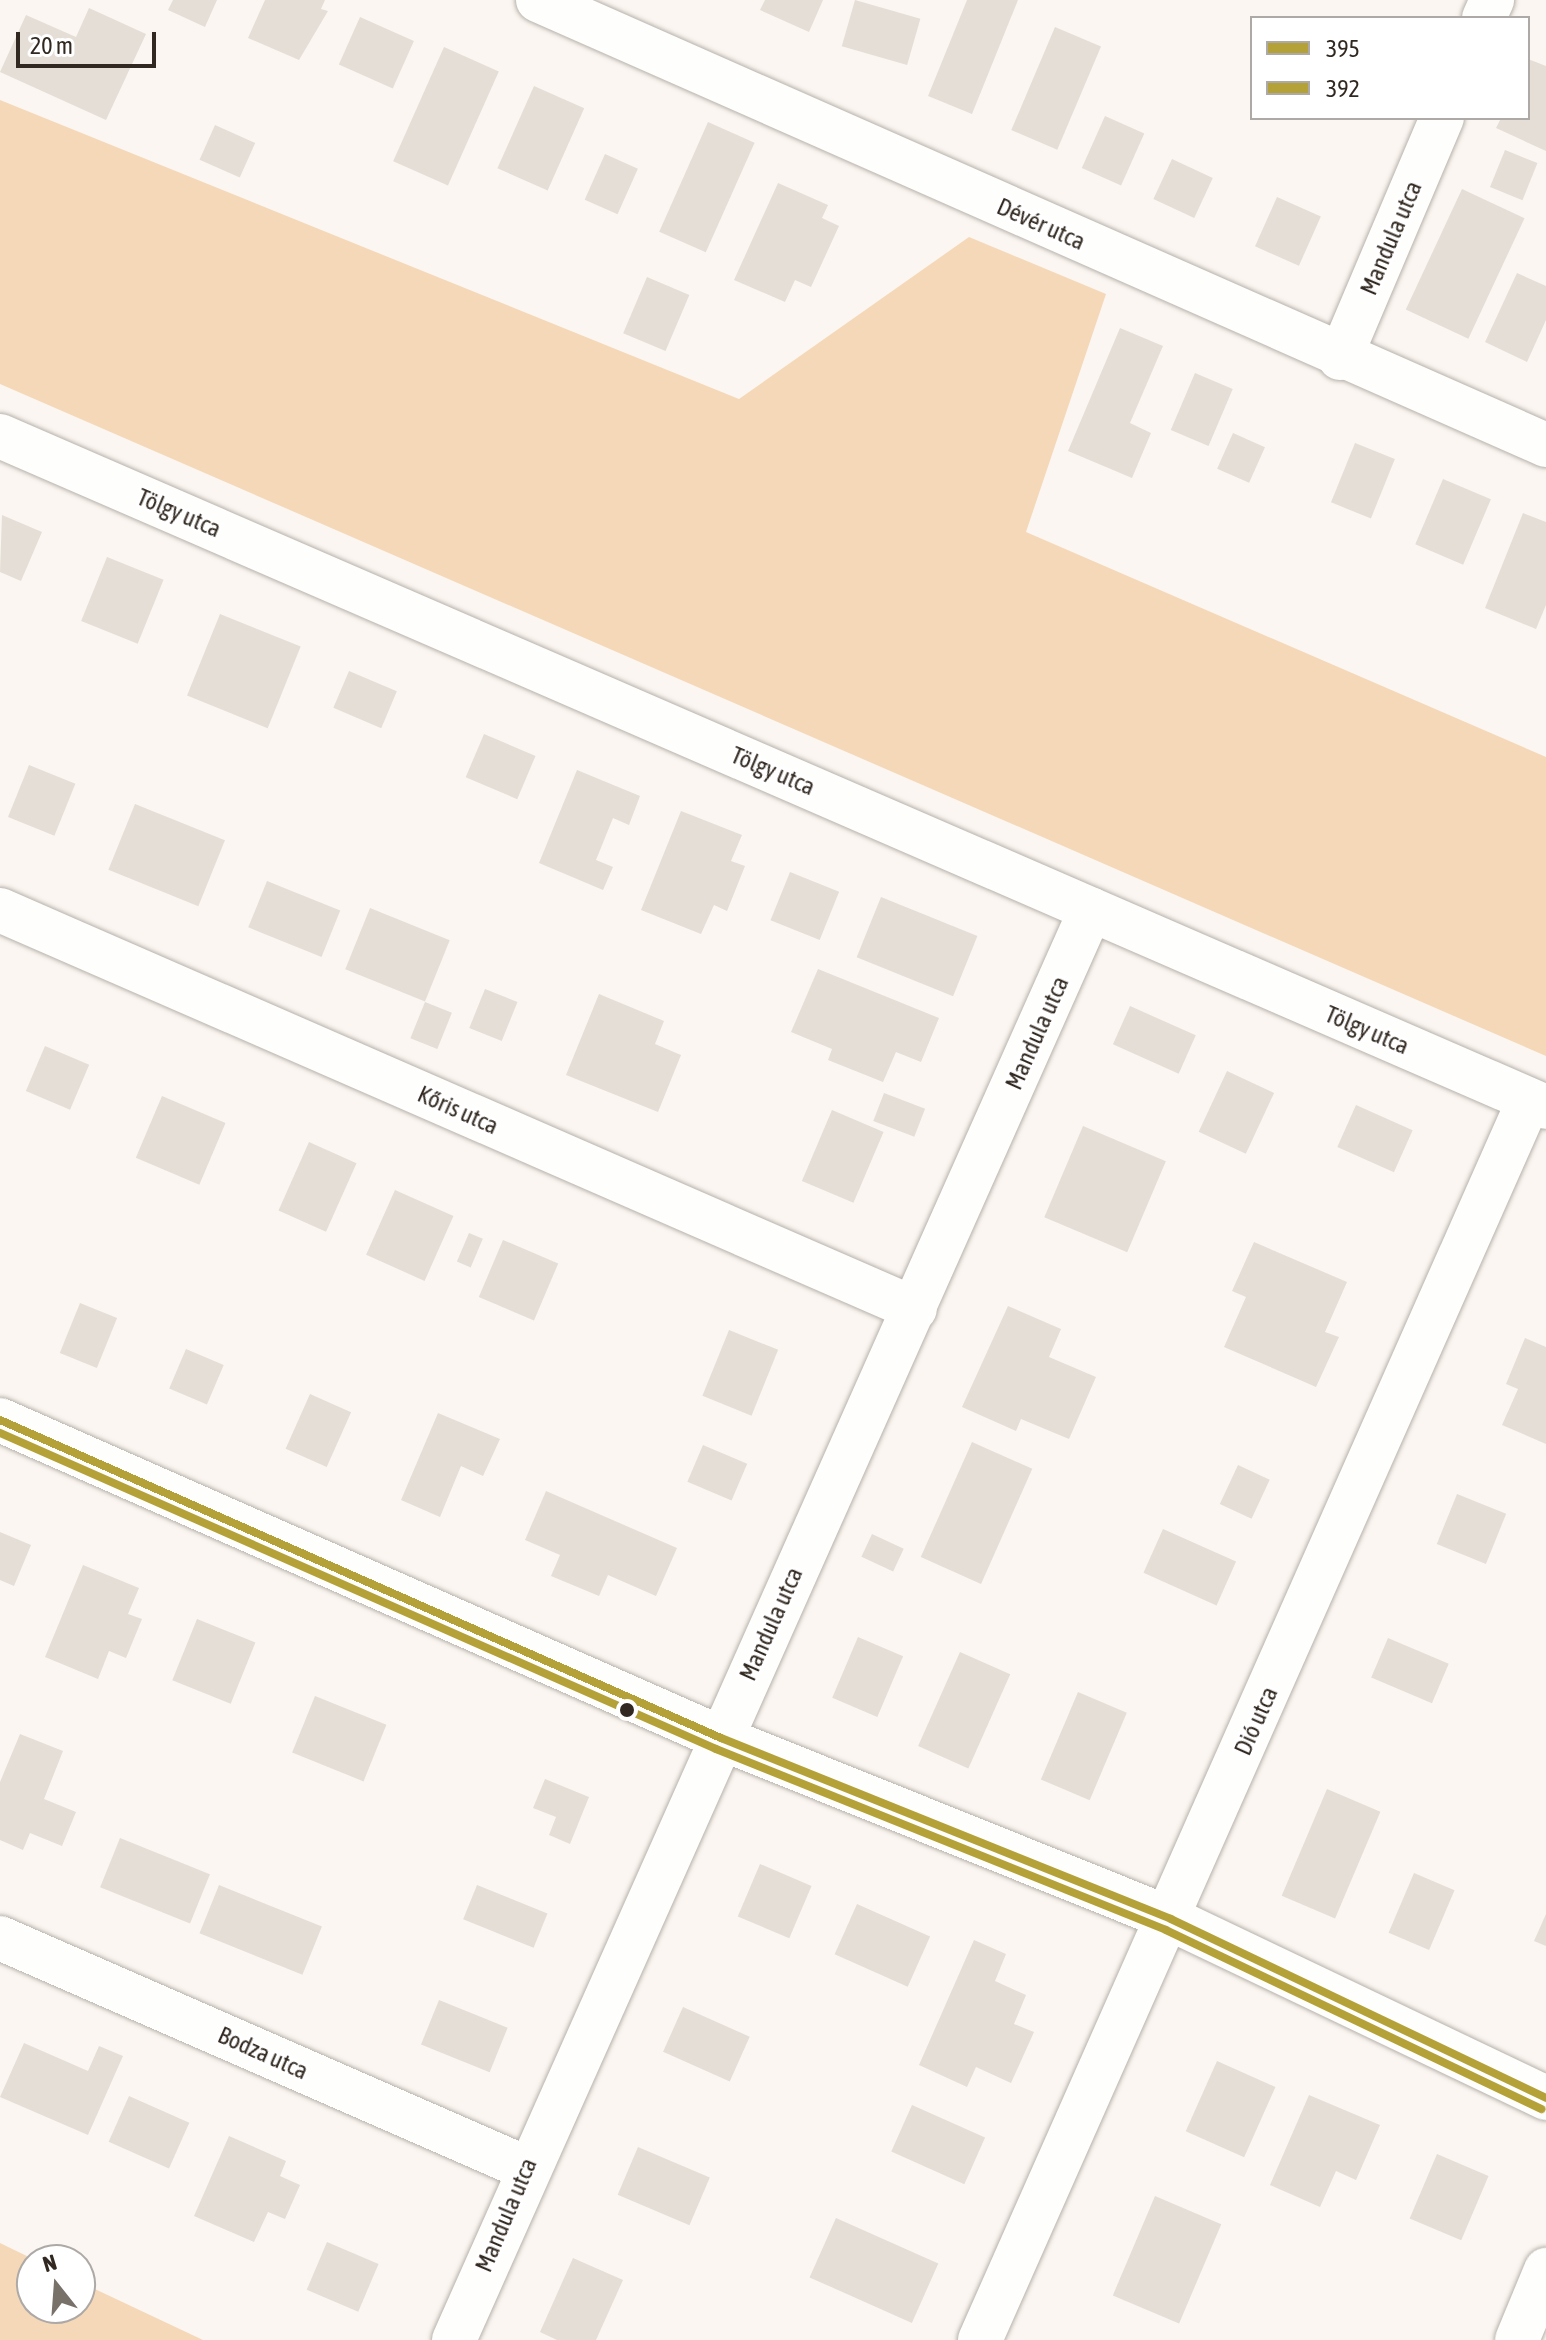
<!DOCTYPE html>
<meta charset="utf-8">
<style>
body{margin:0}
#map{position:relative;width:1546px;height:2340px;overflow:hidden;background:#fbf6f1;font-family:"Asap Condensed",sans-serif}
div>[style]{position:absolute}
.forest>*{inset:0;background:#f5d8b8}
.building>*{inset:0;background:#e5ded7;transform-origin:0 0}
.roads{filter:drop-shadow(0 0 2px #b7b1ab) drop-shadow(0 0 2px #b7b1ab)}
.street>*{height:44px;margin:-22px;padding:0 22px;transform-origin:22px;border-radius:22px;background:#fefefd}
.bus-1>*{height:8px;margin:-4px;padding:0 4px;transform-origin:4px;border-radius:4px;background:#b4a137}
.bus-2>*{height:8px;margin:-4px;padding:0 4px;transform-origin:4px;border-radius:4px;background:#b4a137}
.dots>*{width:22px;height:22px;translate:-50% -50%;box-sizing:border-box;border:4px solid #fff;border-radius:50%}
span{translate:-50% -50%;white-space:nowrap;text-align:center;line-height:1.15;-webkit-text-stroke:6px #fff;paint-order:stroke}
.street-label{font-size:24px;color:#312921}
.legend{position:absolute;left:1250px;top:16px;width:280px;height:104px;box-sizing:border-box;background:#fff;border:2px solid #ada9a6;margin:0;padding:10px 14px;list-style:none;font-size:24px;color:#312921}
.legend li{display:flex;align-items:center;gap:16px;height:40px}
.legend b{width:40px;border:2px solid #ada9a6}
.north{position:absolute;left:16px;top:2244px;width:80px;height:80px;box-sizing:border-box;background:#fff;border:2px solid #ada9a6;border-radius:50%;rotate:343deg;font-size:22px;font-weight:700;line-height:32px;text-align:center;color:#312921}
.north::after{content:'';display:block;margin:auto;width:28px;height:36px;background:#78716a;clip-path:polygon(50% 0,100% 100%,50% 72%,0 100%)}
.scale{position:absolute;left:16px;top:32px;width:140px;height:36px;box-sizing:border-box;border:4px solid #312921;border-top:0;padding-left:10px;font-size:24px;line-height:28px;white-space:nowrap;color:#312921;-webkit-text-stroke:6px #fff;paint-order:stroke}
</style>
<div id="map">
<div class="forest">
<i style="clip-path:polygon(0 100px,739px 399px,969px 237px,1106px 294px,1026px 532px,1546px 757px,1546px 1056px,0 384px)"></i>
<i style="clip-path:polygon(0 2243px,35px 2260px,32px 2308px,80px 2308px,80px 2282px,203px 2340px,0 2340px)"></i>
</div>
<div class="building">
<i style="clip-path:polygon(173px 0,217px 0,205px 27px,168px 10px)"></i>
<i style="clip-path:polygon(265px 0,325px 0,321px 9px,328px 11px,299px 60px,248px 38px)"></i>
<i style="clip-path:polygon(765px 0,823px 0,809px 32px,760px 10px)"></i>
<i style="left:855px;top:0;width:68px;height:48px;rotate:16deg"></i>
<i style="clip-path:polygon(967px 0,1018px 0,972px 114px,928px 96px)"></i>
<i style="clip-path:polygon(89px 8px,146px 34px,106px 120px,0 72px,26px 15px,76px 37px)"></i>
<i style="left:360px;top:17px;width:59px;height:52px;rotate:24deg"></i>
<i style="left:1055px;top:27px;width:50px;height:112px;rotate:23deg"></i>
<i style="left:444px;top:47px;width:60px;height:125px;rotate:24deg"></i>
<i style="clip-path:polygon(1528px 59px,1546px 66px,1546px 151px,1496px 128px,1501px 118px,1528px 118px)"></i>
<i style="left:534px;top:86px;width:55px;height:90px;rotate:24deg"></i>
<i style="left:1105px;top:116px;width:43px;height:57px;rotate:24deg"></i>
<i style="left:708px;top:122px;width:51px;height:120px;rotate:24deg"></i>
<i style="left:215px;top:125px;width:44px;height:38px;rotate:24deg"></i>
<i style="left:1505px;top:150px;width:35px;height:40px;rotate:22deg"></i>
<i style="left:605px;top:154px;width:36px;height:50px;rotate:24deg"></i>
<i style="left:1172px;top:159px;width:45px;height:44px;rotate:25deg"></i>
<i style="clip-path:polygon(778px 183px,828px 205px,822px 218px,839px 226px,811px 287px,795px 280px,785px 302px,734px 280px)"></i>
<i style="left:1462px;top:189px;width:69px;height:133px;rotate:25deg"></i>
<i style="left:1277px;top:197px;width:48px;height:54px;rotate:24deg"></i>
<i style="clip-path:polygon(1517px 273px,1546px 286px,1546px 320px,1527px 362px,1485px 342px)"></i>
<i style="left:647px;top:277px;width:46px;height:61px;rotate:23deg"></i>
<i style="clip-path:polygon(1120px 328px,1163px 346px,1130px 423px,1151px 433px,1132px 478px,1068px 451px)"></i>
<i style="left:1195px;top:373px;width:41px;height:62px;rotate:23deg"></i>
<i style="left:1233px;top:433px;width:35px;height:39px;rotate:24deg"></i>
<i style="left:1355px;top:443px;width:43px;height:64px;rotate:22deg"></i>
<i style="left:1443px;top:479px;width:52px;height:71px;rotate:23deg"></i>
<i style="clip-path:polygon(1523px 513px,1546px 522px,1546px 605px,1536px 629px,1485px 608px)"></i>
<i style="clip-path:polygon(2px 515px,42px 532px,21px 581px,0 572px)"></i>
<i style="left:107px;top:557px;width:61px;height:69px;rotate:22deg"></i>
<i style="left:220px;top:614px;width:87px;height:88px;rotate:22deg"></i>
<i style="left:349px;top:671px;width:52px;height:40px;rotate:23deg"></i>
<i style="left:484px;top:734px;width:56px;height:47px;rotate:23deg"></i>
<i style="left:29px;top:765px;width:50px;height:56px;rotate:22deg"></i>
<i style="clip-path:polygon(577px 770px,640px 796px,629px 825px,613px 818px,596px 860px,613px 867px,603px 890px,539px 863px)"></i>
<i style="left:135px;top:804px;width:97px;height:71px;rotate:22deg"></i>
<i style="clip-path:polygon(681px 811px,742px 835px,731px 861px,745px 866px,727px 911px,714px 905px,701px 934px,641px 910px)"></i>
<i style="left:790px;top:872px;width:53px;height:52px;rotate:22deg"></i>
<i style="left:267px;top:881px;width:79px;height:50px;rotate:22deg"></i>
<i style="left:881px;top:897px;width:104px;height:65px;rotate:22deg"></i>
<i style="left:370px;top:908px;width:86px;height:66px;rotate:22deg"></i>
<i style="clip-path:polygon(818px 969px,939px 1018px,921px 1062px,896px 1052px,883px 1082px,828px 1060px,832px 1049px,791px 1032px)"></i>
<i style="left:485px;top:989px;width:35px;height:42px;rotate:22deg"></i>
<i style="clip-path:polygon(599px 994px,664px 1021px,655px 1044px,681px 1055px,658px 1112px,566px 1075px)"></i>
<i style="left:425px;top:1002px;width:29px;height:39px;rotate:22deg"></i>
<i style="left:1130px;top:1006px;width:72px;height:42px;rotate:24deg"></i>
<i style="left:45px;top:1046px;width:48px;height:49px;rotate:23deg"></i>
<i style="left:1227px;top:1071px;width:52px;height:67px;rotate:25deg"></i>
<i style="left:884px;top:1093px;width:44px;height:30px;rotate:21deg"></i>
<i style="left:162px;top:1096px;width:69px;height:67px;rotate:23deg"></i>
<i style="left:1356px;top:1105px;width:62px;height:46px;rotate:24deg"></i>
<i style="left:832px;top:1110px;width:56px;height:77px;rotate:23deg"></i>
<i style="left:1083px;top:1126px;width:90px;height:99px;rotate:23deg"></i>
<i style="left:309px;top:1142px;width:52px;height:75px;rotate:24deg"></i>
<i style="left:395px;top:1190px;width:64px;height:71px;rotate:24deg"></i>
<i style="left:469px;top:1233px;width:15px;height:31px;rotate:23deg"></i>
<i style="left:503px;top:1240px;width:60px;height:62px;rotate:23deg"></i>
<i style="clip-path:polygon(1254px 1242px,1347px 1282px,1325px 1332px,1339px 1337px,1316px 1387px,1224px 1347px,1246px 1297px,1232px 1291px)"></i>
<i style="left:80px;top:1303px;width:40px;height:54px;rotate:22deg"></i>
<i style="clip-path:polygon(1008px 1306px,1061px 1329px,1049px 1357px,1096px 1377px,1069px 1439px,1021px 1419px,1016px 1431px,962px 1407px)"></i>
<i style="left:729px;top:1330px;width:53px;height:71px;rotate:22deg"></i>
<i style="clip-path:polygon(1525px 1338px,1546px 1347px,1546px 1444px,1502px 1425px,1518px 1389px,1506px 1384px)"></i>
<i style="left:186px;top:1349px;width:41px;height:43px;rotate:23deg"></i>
<i style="left:310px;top:1394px;width:45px;height:60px;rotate:24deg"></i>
<i style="clip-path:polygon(438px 1413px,500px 1439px,483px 1476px,461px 1466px,440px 1517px,401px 1500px)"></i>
<i style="left:972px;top:1442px;width:66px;height:126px;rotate:24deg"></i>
<i style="left:703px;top:1445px;width:48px;height:40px;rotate:23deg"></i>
<i style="left:1238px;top:1465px;width:35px;height:43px;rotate:25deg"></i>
<i style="clip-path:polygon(546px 1491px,677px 1548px,656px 1596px,608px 1575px,599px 1596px,551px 1576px,560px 1555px,525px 1540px)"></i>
<i style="left:1457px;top:1494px;width:53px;height:54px;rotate:22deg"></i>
<i style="left:1163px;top:1529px;width:80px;height:48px;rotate:24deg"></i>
<i style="clip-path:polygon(0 1532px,31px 1545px,14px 1586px,0 1580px)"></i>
<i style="left:872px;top:1534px;width:35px;height:25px;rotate:25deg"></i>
<i style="clip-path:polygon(83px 1565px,139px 1588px,128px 1614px,142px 1619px,126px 1658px,109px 1651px,98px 1679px,45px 1657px)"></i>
<i style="left:197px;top:1619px;width:63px;height:66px;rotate:22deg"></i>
<i style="left:858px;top:1637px;width:49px;height:66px;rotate:23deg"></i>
<i style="left:1388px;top:1638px;width:66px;height:43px;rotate:23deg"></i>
<i style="left:960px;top:1652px;width:55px;height:103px;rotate:24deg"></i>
<i style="left:1078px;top:1692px;width:53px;height:95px;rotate:23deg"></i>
<i style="left:315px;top:1696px;width:77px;height:61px;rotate:22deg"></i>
<i style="clip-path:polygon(20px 1734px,63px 1751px,44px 1799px,76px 1812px,62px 1846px,30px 1833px,23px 1850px,0 1840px,0 1782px)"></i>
<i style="clip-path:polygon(545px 1779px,589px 1797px,570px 1844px,549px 1835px,556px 1817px,533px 1808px)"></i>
<i style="left:1327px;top:1789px;width:58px;height:116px;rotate:23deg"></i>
<i style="left:120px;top:1838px;width:97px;height:53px;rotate:22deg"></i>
<i style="left:760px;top:1864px;width:56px;height:57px;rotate:23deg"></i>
<i style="left:1414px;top:1873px;width:44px;height:65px;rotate:23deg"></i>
<i style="left:219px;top:1885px;width:111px;height:52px;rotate:22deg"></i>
<i style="left:477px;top:1885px;width:76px;height:37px;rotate:22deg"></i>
<i style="left:857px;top:1904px;width:80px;height:55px;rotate:24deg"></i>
<i style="clip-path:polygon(1546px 1914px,1546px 1946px,1534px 1941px)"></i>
<i style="clip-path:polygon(974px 1940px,1006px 1954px,995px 1981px,1026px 1995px,1014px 2024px,1034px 2032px,1011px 2083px,976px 2067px,967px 2087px,919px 2065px)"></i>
<i style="left:439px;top:2000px;width:74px;height:48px;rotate:22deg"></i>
<i style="left:683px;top:2007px;width:73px;height:49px;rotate:24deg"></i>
<i style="clip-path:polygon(24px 2043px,88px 2071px,99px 2046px,123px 2056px,88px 2135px,0 2097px)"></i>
<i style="left:1217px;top:2061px;width:64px;height:77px;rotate:24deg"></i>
<i style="clip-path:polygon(1309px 2095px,1380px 2125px,1356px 2180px,1336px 2171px,1320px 2207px,1270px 2185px)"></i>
<i style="left:129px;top:2096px;width:66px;height:50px;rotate:24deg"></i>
<i style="left:912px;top:2105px;width:80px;height:51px;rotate:24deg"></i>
<i style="clip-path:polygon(229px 2136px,286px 2161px,280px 2176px,300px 2185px,285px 2219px,268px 2212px,254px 2242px,194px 2216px)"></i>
<i style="left:638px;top:2147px;width:78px;height:52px;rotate:23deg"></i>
<i style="left:1437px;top:2154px;width:56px;height:70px;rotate:23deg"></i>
<i style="left:1155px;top:2196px;width:72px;height:108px;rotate:23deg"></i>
<i style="left:836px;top:2218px;width:112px;height:65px;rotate:24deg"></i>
<i style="left:327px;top:2242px;width:56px;height:52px;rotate:23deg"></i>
<i style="clip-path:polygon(573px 2258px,623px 2280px,596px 2340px,557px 2340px,540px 2332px)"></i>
</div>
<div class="roads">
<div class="street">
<i style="left:538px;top:0;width:1102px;rotate:23.82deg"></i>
<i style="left:1484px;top:18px;width:20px;rotate:-66deg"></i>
<i style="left:1340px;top:358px;width:261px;rotate:-67deg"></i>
<i style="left:0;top:436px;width:1685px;rotate:23.46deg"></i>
<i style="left:0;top:910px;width:998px;rotate:23.56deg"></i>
<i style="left:0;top:1420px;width:788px;rotate:23.8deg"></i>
<i style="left:721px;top:1738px;width:485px;rotate:21.9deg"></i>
<i style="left:1171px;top:1919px;width:416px;rotate:25.5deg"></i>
<i style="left:0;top:1938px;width:574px;rotate:23.62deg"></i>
<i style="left:454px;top:2340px;width:1566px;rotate:-66deg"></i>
<i style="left:980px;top:2340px;width:1356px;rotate:-66.12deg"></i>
<i style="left:1517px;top:2340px;width:76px;rotate:-67.5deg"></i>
</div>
</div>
<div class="bus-1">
<i style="left:0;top:1420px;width:788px;rotate:23.8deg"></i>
<i style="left:721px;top:1738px;width:485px;rotate:21.9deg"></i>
<i style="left:1171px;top:1919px;width:416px;rotate:25.5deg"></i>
</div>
<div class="bus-2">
<i style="left:0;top:1433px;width:783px;rotate:23.81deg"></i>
<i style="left:716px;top:1749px;width:485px;rotate:21.9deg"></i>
<i style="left:1166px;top:1930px;width:416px;rotate:25.5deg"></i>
</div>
<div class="dots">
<i style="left:627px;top:1710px;background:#312921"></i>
</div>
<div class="street-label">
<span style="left:1041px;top:224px;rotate:24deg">Dévér utca</span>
<span style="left:1391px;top:238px;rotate:-67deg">Mandula utca</span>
<span style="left:179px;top:513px;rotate:23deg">Tölgy utca</span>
<span style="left:773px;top:771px;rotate:23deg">Tölgy utca</span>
<span style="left:1367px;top:1030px;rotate:23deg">Tölgy utca</span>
<span style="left:1037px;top:1033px;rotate:-66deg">Mandula utca</span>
<span style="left:458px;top:1110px;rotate:24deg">Kőris utca</span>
<span style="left:771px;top:1624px;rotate:-66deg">Mandula utca</span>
<span style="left:1256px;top:1721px;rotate:-66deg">Dió utca</span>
<span style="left:263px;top:2053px;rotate:24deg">Bodza utca</span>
<span style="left:506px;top:2215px;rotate:-67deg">Mandula utca</span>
</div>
<ul class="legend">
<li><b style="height:10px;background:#b4a137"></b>395</li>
<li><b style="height:10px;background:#b4a137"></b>392</li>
</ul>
<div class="north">N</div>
<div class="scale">20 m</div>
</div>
